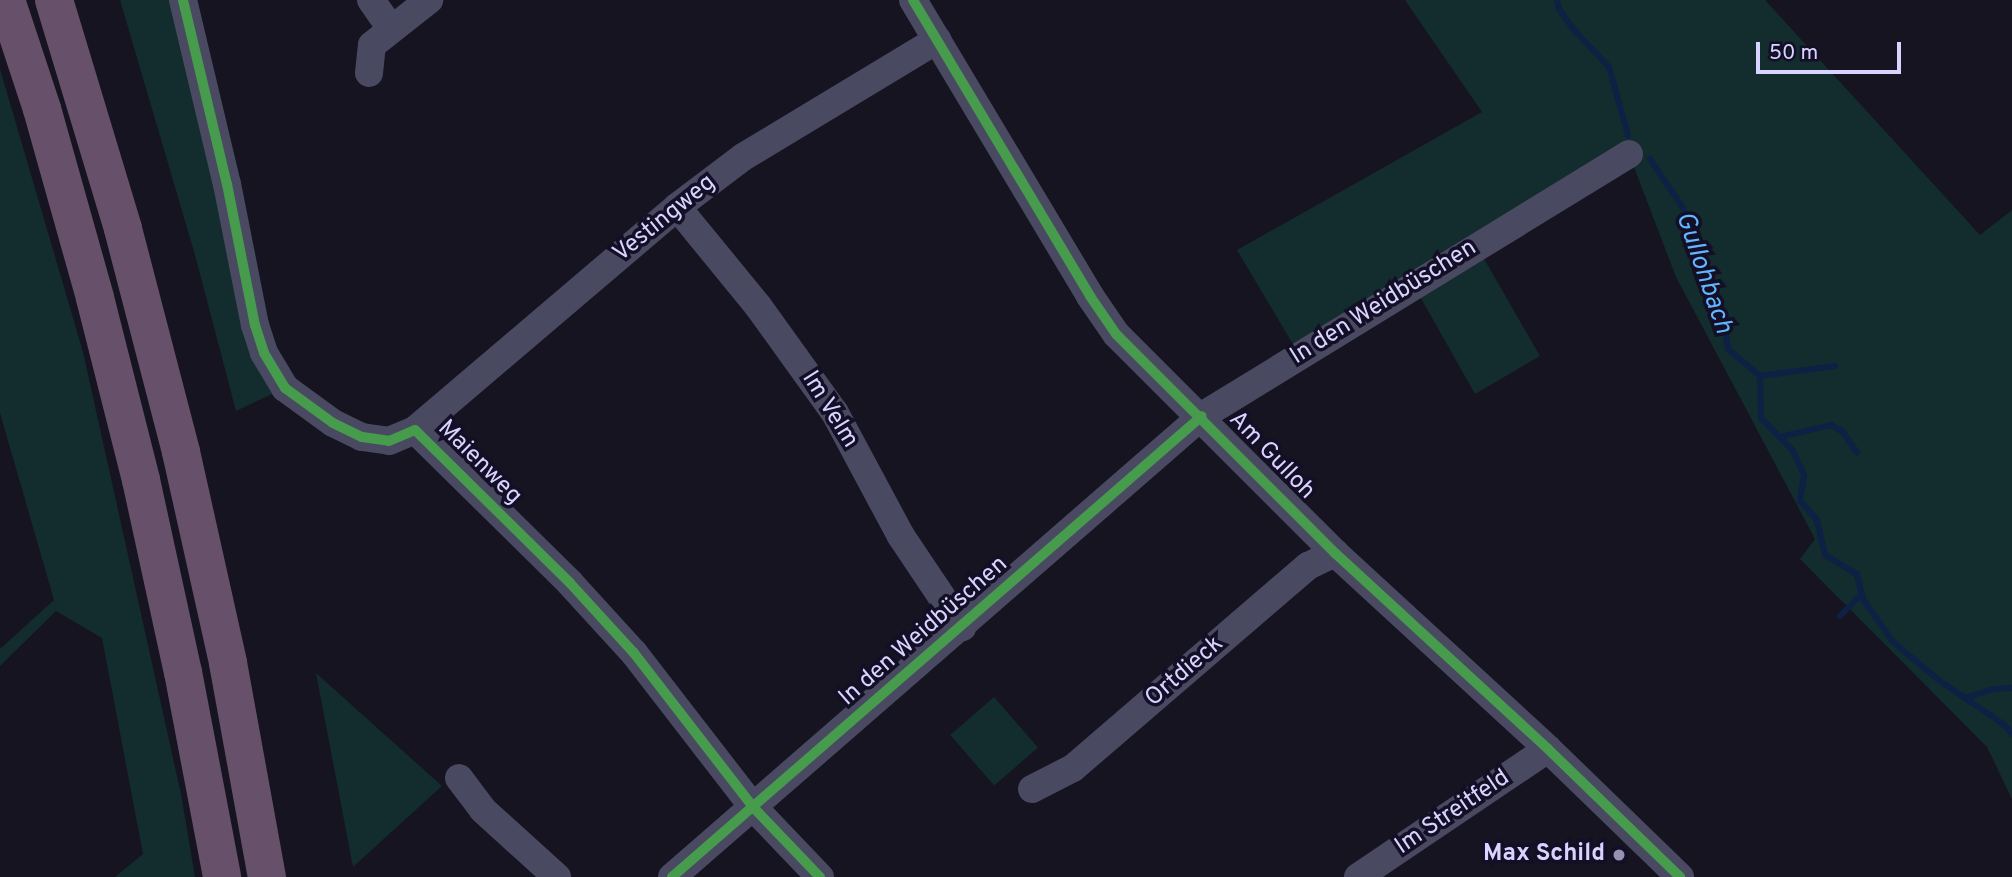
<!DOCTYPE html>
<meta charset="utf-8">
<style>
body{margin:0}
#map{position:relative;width:2012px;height:877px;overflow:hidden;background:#161421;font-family:Overpass,sans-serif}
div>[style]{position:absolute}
.green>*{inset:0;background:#132c2d;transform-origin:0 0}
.stream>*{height:6px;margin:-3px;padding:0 3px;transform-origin:3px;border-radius:3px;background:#0d2144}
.minor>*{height:28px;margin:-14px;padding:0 14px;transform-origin:14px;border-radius:14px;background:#4a4962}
.highway>*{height:38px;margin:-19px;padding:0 19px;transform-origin:19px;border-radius:19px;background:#67516a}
.cycleway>*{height:10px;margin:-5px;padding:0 5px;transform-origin:5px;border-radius:5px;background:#469c4c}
.dots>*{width:19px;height:19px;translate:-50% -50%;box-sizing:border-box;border:4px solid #130f26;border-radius:50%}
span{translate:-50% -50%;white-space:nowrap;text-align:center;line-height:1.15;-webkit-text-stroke:7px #130f26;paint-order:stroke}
.street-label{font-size:24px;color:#d9d4ff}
.poi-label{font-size:24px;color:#d9d4ff;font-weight:700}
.right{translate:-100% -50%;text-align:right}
.water-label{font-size:26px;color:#62b6ff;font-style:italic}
.scale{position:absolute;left:1756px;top:42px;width:145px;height:32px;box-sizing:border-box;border:4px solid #d9d4ff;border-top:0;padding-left:9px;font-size:21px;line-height:24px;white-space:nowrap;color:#d9d4ff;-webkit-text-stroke:5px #130f26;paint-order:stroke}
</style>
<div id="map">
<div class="green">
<i style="clip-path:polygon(120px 0,183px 0,285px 388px,236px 411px,195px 255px)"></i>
<i style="clip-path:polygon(1405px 0,1765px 0,1980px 235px,2012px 210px,2012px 799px,1987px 747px,1800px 559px,1815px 539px,1676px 277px,1629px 154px,1483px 257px,1540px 356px,1475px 394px,1409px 277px,1294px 346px,1237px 250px,1482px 112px)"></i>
<i style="clip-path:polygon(0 69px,83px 352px,181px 794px,195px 877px,115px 877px,143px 854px,102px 638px,56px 611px,0 666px,0 649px,54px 600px,0 413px)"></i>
<i style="clip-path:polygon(316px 673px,442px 786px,353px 867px)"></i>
<i style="left:994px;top:697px;width:67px;height:58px;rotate:49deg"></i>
</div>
<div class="stream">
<i style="left:1557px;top:0;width:9px;rotate:77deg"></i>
<i style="left:1559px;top:9px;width:29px;rotate:54deg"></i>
<i style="left:1576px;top:32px;width:48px;rotate:46.7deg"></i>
<i style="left:1609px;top:67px;width:71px;rotate:74.4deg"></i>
<i style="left:1650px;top:159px;width:59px;rotate:56deg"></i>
<i style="left:1683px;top:208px;width:57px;rotate:69.3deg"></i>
<i style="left:1703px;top:261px;width:20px;rotate:93deg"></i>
<i style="left:1702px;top:281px;width:35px;rotate:55deg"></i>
<i style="left:1722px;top:310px;width:39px;rotate:81deg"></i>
<i style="left:1728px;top:349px;width:42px;rotate:40.2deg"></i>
<i style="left:1760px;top:376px;width:42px;rotate:88.6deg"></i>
<i style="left:1761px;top:418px;width:46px;rotate:45.9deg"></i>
<i style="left:1793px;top:451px;width:26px;rotate:65deg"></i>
<i style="left:1804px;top:475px;width:26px;rotate:99deg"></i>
<i style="left:1800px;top:501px;width:25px;rotate:48deg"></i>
<i style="left:1817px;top:520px;width:36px;rotate:77deg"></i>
<i style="left:1825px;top:555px;width:37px;rotate:31deg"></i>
<i style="left:1857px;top:574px;width:26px;rotate:77deg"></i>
<i style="left:1863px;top:599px;width:52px;rotate:55.1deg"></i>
<i style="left:1893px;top:642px;width:56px;rotate:39.9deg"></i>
<i style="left:1936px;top:678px;width:81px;rotate:34.5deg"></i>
<i style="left:2003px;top:724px;width:13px;rotate:48deg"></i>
<i style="left:1760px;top:376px;width:76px;rotate:-7.6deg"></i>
<i style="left:1780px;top:437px;width:52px;rotate:-13.2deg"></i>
<i style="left:1831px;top:425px;width:14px;rotate:30deg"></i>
<i style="left:1843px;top:432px;width:25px;rotate:56deg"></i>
<i style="left:1840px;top:616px;width:32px;rotate:-46deg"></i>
<i style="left:1965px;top:698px;width:30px;rotate:-17deg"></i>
<i style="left:1994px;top:689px;width:18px;rotate:-3deg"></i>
</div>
<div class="minor">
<i style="left:183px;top:0;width:189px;rotate:76.6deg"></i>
<i style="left:227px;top:184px;width:144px;rotate:78.8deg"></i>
<i style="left:255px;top:325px;width:29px;rotate:72deg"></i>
<i style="left:264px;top:353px;width:41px;rotate:59deg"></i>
<i style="left:285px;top:388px;width:59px;rotate:36.1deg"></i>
<i style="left:333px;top:423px;width:32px;rotate:26deg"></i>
<i style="left:362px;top:437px;width:27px;rotate:8deg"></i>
<i style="left:389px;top:441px;width:28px;rotate:-23deg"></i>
<i style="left:415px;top:430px;width:218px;rotate:44.6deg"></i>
<i style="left:570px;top:583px;width:95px;rotate:47.6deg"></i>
<i style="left:634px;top:653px;width:195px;rotate:52.3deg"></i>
<i style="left:753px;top:807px;width:97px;rotate:46.3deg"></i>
<i style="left:371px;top:0;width:35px;rotate:55deg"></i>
<i style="left:913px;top:0;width:345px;rotate:59.1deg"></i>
<i style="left:1090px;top:296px;width:46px;rotate:55.6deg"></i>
<i style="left:1116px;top:334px;width:310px;rotate:45deg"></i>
<i style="left:1335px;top:553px;width:289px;rotate:42.6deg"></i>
<i style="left:1548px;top:749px;width:184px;rotate:44.1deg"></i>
<i style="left:369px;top:73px;width:28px;rotate:-84deg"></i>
<i style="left:372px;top:45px;width:73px;rotate:-38.3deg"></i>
<i style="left:677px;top:207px;width:128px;rotate:50.7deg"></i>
<i style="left:758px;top:306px;width:132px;rotate:54.3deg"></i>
<i style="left:835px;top:413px;width:140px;rotate:61.8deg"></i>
<i style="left:901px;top:536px;width:110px;rotate:56.2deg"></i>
<i style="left:415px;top:430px;width:344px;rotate:-40.4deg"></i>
<i style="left:677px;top:207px;width:83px;rotate:-37.1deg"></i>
<i style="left:743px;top:157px;width:227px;rotate:-31.1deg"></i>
<i style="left:459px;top:778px;width:40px;rotate:53deg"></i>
<i style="left:483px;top:810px;width:100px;rotate:42.2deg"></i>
<i style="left:1032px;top:789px;width:46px;rotate:-27.1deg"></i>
<i style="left:1073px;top:768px;width:310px;rotate:-40.7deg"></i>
<i style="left:1308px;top:566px;width:30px;rotate:-26deg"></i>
<i style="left:672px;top:877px;width:702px;rotate:-41.02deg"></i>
<i style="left:1202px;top:416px;width:501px;rotate:-31.53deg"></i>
<i style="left:1358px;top:877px;width:229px;rotate:-34deg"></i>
</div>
<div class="highway">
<i style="left:6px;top:0;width:115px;rotate:71.7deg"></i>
<i style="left:42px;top:109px;width:196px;rotate:74.3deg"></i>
<i style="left:95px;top:298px;width:188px;rotate:75.8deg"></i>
<i style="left:141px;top:480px;width:197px;rotate:77.7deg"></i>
<i style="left:183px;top:672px;width:209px;rotate:79.2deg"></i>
<i style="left:54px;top:0;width:239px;rotate:73.2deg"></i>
<i style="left:123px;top:229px;width:230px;rotate:75.4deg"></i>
<i style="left:181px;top:452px;width:216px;rotate:77.4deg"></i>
<i style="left:228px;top:663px;width:218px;rotate:79.7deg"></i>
</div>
<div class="cycleway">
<i style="left:183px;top:0;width:189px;rotate:76.6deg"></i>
<i style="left:227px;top:184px;width:144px;rotate:78.8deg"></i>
<i style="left:255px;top:325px;width:29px;rotate:72deg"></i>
<i style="left:264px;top:353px;width:41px;rotate:59deg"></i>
<i style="left:285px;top:388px;width:59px;rotate:36.1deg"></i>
<i style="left:333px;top:423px;width:32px;rotate:26deg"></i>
<i style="left:362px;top:437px;width:27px;rotate:8deg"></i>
<i style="left:389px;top:441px;width:28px;rotate:-23deg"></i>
<i style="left:415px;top:430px;width:218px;rotate:44.6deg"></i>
<i style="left:570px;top:583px;width:95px;rotate:47.6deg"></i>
<i style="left:634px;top:653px;width:195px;rotate:52.3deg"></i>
<i style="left:753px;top:807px;width:97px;rotate:46.3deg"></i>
<i style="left:913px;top:0;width:345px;rotate:59.1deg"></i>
<i style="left:1090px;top:296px;width:46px;rotate:55.6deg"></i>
<i style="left:1116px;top:334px;width:310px;rotate:45deg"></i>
<i style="left:1335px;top:553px;width:289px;rotate:42.6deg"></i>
<i style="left:1548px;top:749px;width:184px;rotate:44.1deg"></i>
<i style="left:672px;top:877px;width:702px;rotate:-41.02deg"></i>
</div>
<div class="dots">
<i style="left:1619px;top:855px;background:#9591b1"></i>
</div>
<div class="street-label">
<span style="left:665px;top:219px;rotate:-39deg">Vestingweg</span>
<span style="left:1384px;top:303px;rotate:-32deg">In den Weidbüschen</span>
<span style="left:829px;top:410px;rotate:58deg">Im Velm</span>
<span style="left:1271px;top:456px;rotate:46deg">Am Gulloh</span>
<span style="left:479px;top:463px;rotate:45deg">Maienweg</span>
<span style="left:924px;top:632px;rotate:-41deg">In den Weidbüschen</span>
<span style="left:1185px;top:672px;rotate:-41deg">Ortdieck</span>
<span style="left:1453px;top:813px;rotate:-34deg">Im Streitfeld</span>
</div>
<div class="poi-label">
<span class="right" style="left:1605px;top:855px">Max Schild</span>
</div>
<div class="water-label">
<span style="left:1703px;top:273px;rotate:71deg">Gullohbach</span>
</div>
<div class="scale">50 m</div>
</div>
